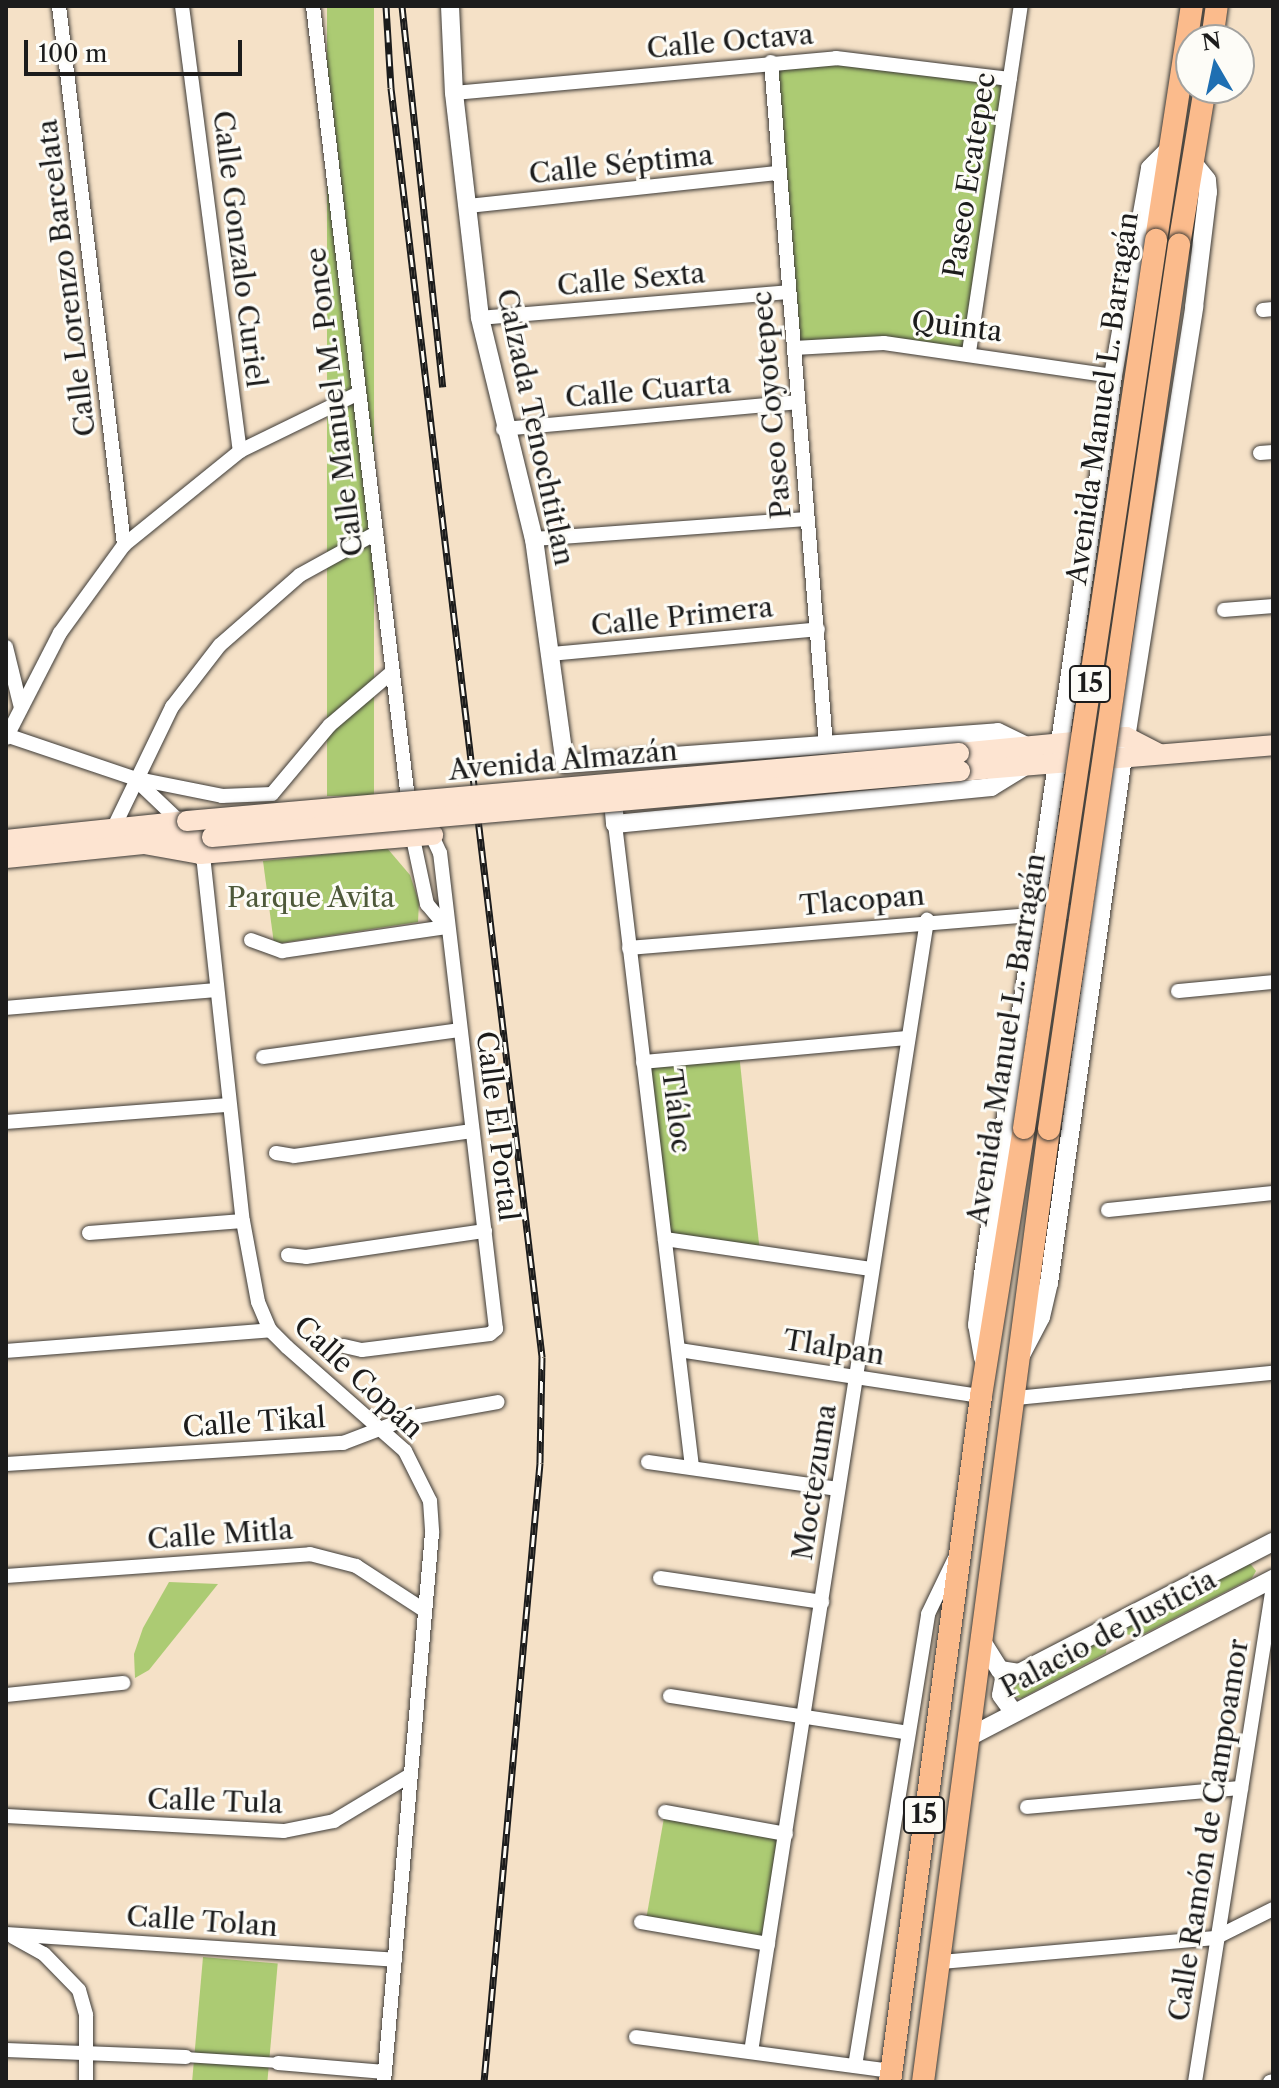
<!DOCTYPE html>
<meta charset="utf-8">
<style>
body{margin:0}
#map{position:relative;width:1279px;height:2088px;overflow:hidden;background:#f5e1c7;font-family:"Libre Caslon Text",serif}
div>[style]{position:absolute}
.green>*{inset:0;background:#accb73;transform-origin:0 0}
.roads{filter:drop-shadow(0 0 2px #3d3a36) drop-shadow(0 0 2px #3d3a36)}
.pedestrian>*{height:10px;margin:-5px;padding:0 5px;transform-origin:5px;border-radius:5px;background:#fff}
.minor>*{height:14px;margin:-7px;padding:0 7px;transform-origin:7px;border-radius:7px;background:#fff}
.tertiary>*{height:18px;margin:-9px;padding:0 9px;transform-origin:9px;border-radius:9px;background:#fff}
.secondary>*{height:20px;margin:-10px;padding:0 10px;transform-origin:10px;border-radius:10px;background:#fde4d1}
.trunk>*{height:22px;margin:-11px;padding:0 11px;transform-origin:11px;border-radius:11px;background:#fbbb8c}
.rail>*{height:7px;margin-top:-3.5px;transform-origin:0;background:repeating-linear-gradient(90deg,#fdfcf7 0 12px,#1c1c1c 0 24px);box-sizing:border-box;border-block:2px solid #1c1c1c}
.bridges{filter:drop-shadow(0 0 2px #3d3a36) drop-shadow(0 0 2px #3d3a36)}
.secondary-bridge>*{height:20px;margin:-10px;padding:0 10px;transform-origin:10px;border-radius:10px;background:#fde4d1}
.trunk-bridge>*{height:22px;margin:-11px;padding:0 11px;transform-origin:11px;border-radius:11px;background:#fbbb8c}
span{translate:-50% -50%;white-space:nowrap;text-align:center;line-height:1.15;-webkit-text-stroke:6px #fdfcf7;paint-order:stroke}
.shield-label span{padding:2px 6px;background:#fdfcf7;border:2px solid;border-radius:6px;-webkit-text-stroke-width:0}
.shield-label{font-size:26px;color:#1c1c1c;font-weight:700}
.street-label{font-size:28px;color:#1c1c1c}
.park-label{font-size:28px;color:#4e593a}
.frame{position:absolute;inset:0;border:8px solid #1c1c1c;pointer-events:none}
.north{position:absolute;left:1175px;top:24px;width:80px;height:80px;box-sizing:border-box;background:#fdfcf7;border:2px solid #a3a29f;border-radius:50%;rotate:351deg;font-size:22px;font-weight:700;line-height:32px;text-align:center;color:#1c1c1c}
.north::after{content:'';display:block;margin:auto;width:28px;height:36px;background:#1f6fb2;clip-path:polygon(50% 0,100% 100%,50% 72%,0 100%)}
.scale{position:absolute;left:24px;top:40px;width:218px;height:36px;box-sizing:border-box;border:4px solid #1c1c1c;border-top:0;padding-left:10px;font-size:24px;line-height:28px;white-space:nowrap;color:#1c1c1c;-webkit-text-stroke:6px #fdfcf7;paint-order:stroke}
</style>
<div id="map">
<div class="green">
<i style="left:327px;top:6px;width:47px;height:790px"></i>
<i style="clip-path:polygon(805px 59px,1010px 79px,969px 352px,794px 348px,771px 62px)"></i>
<i style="clip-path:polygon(387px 848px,410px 875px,419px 902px,418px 922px,274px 944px,263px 861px)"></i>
<i style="clip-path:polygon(739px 1053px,760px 1253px,665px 1239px,643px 1062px)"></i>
<i style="clip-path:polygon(1249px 1562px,1256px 1571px,1252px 1578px,1138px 1637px,1126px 1634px,1126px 1627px)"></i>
<i style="clip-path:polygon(169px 1582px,218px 1584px,149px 1670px,135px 1678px,134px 1654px,143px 1628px)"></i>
<i style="clip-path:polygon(1098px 1640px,1107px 1644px,1106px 1653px,1022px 1698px,1013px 1697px,1015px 1684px)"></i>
<i style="left:665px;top:1812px;width:118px;height:113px;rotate:10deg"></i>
<i style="left:203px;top:1957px;width:75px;height:125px;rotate:5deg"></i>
</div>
<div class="roads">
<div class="pedestrian">
<i style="left:186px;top:2057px;width:92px;rotate:3.7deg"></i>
</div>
<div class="minor">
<i style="left:59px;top:6px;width:543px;rotate:83.12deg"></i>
<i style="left:182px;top:6px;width:449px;rotate:82.6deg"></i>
<i style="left:313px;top:6px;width:808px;rotate:83.17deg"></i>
<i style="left:771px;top:62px;width:685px;rotate:85.4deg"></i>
<i style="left:454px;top:93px;width:384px;rotate:-5.2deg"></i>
<i style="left:836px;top:58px;width:175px;rotate:6.9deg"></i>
<i style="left:468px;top:206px;width:313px;rotate:-6.1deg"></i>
<i style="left:1263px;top:310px;width:10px;rotate:-6deg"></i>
<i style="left:480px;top:318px;width:308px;rotate:-4.8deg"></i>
<i style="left:794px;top:348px;width:90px;rotate:-3.2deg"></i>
<i style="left:884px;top:343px;width:231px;rotate:8.2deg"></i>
<i style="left:969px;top:352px;width:350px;rotate:-81.5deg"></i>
<i style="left:503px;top:429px;width:296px;rotate:-5.2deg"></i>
<i style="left:1260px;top:453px;width:13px;rotate:-4deg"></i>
<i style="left:534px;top:539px;width:273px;rotate:-4.2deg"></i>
<i style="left:1224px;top:610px;width:49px;rotate:-4.7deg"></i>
<i style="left:6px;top:647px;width:59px;rotate:76.2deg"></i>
<i style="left:551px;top:654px;width:268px;rotate:-5.3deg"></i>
<i style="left:6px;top:735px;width:134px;rotate:18.7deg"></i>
<i style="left:133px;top:778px;width:91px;rotate:11.4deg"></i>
<i style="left:222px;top:796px;width:50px;rotate:-2.3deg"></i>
<i style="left:272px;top:794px;width:90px;rotate:-50deg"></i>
<i style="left:330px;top:725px;width:82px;rotate:-40.5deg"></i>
<i style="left:6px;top:738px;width:118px;rotate:-62.8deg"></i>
<i style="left:60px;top:633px;width:109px;rotate:-54deg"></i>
<i style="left:124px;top:545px;width:149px;rotate:-39deg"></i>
<i style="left:240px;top:451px;width:132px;rotate:-26deg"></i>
<i style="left:136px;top:780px;width:59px;rotate:43.6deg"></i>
<i style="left:615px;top:824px;width:648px;rotate:83.17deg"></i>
<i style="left:113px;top:829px;width:136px;rotate:-64.2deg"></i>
<i style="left:172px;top:707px;width:78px;rotate:-52.3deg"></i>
<i style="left:220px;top:645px;width:106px;rotate:-41.2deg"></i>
<i style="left:300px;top:575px;width:87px;rotate:-28.9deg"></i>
<i style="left:411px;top:829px;width:77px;rotate:78deg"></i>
<i style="left:427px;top:904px;width:30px;rotate:50deg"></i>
<i style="left:202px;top:846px;width:377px;rotate:83.8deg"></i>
<i style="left:243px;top:1221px;width:82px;rotate:79.5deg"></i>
<i style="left:258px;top:1302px;width:30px;rotate:67deg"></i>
<i style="left:270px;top:1330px;width:24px;rotate:45deg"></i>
<i style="left:287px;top:1347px;width:157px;rotate:41.4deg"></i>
<i style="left:405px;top:1451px;width:56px;rotate:63.4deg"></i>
<i style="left:430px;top:1501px;width:32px;rotate:86deg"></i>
<i style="left:432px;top:1533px;width:551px;rotate:95deg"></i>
<i style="left:251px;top:940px;width:33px;rotate:20deg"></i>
<i style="left:282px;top:951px;width:166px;rotate:-8.3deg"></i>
<i style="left:629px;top:948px;width:461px;rotate:-4.7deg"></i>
<i style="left:1178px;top:991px;width:95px;rotate:-5.4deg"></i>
<i style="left:6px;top:1008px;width:210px;rotate:-4.9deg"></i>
<i style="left:263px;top:1057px;width:198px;rotate:-7.8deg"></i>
<i style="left:643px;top:1062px;width:266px;rotate:-5.2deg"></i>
<i style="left:6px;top:1122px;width:223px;rotate:-4.4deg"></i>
<i style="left:276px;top:1153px;width:18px;rotate:9deg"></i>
<i style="left:294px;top:1156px;width:180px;rotate:-8deg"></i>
<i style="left:1108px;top:1210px;width:166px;rotate:-5.9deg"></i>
<i style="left:89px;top:1233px;width:154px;rotate:-4.5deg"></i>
<i style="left:665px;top:1239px;width:208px;rotate:8.3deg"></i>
<i style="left:288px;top:1255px;width:18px;rotate:6deg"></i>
<i style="left:306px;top:1257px;width:181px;rotate:-8.3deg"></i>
<i style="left:344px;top:1346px;width:18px;rotate:13deg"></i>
<i style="left:362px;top:1350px;width:129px;rotate:-7.1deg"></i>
<i style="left:490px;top:1334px;width:8px;rotate:-40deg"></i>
<i style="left:496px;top:1329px;width:479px;rotate:-96.7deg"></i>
<i style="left:440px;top:853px;width:29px;rotate:-115deg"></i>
<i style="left:679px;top:1350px;width:305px;rotate:8.7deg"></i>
<i style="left:6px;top:1351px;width:265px;rotate:-4.5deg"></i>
<i style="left:1016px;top:1398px;width:258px;rotate:-5.6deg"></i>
<i style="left:648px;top:1462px;width:192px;rotate:8.1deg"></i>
<i style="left:6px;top:1464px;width:338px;rotate:-3.6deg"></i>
<i style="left:343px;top:1443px;width:70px;rotate:-21deg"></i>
<i style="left:408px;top:1418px;width:91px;rotate:-10.1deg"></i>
<i style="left:6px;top:1576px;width:305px;rotate:-4.1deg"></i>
<i style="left:310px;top:1554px;width:48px;rotate:14.6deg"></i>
<i style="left:356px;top:1566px;width:81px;rotate:32.9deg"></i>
<i style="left:660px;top:1578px;width:164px;rotate:8.4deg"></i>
<i style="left:6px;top:1695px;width:118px;rotate:-5.9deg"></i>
<i style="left:670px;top:1696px;width:241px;rotate:8.8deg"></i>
<i style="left:1027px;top:1807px;width:215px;rotate:-5.1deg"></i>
<i style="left:665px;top:1812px;width:123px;rotate:10.3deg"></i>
<i style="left:6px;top:1816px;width:278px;rotate:3.1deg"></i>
<i style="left:284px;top:1831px;width:51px;rotate:-11.3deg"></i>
<i style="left:334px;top:1821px;width:87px;rotate:-31deg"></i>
<i style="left:641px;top:1922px;width:129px;rotate:9.8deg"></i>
<i style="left:6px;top:1934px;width:390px;rotate:3.8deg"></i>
<i style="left:13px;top:1937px;width:35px;rotate:29deg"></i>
<i style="left:44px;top:1954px;width:50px;rotate:45.8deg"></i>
<i style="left:79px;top:1990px;width:26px;rotate:74deg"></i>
<i style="left:86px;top:2015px;width:67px;rotate:90deg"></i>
<i style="left:941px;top:1962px;width:275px;rotate:-5deg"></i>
<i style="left:1215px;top:1938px;width:65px;rotate:-26.6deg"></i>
<i style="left:636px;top:2037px;width:258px;rotate:7.6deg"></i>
<i style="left:6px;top:2050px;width:180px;rotate:2.2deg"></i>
<i style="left:751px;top:2052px;width:1146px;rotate:-81.16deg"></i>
<i style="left:278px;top:2063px;width:107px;rotate:4.8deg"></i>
<i style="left:855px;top:2066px;width:458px;rotate:-80.8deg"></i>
<i style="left:928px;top:1614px;width:60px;rotate:-64.3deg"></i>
<i style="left:1195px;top:2082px;width:502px;rotate:-81.06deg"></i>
<i style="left:1270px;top:2082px;width:3px;rotate:-18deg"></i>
</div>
<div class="tertiary">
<i style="left:450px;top:6px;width:87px;rotate:87.4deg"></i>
<i style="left:454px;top:93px;width:226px;rotate:83.4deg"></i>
<i style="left:480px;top:318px;width:228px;rotate:76.3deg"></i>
<i style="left:534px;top:539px;width:227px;rotate:82.2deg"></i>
<i style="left:565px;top:764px;width:434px;rotate:-4.2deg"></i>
<i style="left:998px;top:732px;width:32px;rotate:26deg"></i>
<i style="left:612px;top:789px;width:35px;rotate:85deg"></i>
<i style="left:615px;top:824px;width:378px;rotate:-5.6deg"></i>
<i style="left:991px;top:787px;width:42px;rotate:-31.4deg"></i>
<i style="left:1020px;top:1357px;width:45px;rotate:-62.3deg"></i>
<i style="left:1041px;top:1317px;width:35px;rotate:-77deg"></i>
<i style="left:1049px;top:1283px;width:531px;rotate:-81.99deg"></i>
<i style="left:1123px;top:757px;width:456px;rotate:-81deg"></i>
<i style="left:1194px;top:307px;width:116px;rotate:-83.1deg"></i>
<i style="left:1208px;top:192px;width:12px;rotate:-95deg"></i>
<i style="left:1207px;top:180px;width:22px;rotate:-129deg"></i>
<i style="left:983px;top:1358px;width:34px;rotate:-100deg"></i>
<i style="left:977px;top:1325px;width:51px;rotate:-83.3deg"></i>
<i style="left:983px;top:1274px;width:907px;rotate:-81.76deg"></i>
<i style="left:1113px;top:376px;width:211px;rotate:-79.9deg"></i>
<i style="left:1150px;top:168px;width:30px;rotate:-45deg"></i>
<i style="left:983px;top:1643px;width:32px;rotate:58deg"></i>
<i style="left:1000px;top:1670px;width:19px;rotate:9deg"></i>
<i style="left:1019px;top:1673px;width:286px;rotate:-27.3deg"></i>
<i style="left:1005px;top:1673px;width:22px;rotate:100deg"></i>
<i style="left:1001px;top:1695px;width:22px;rotate:54deg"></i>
<i style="left:969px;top:1737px;width:343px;rotate:-27.5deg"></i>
</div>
<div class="secondary">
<i style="left:959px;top:753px;width:168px;rotate:-5.5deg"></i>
<i style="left:1126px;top:737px;width:36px;rotate:27deg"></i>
<i style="left:960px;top:771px;width:314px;rotate:-4.7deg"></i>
<i style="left:6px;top:840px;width:182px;rotate:-6deg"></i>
<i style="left:144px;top:844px;width:57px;rotate:10.1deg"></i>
<i style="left:200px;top:854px;width:234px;rotate:-4.7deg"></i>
<i style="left:6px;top:858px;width:207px;rotate:-5.8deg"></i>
</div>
<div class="trunk">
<i style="left:1212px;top:40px;width:34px;rotate:-82deg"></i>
<i style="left:1156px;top:240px;width:237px;rotate:-81.3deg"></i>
<i style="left:1179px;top:245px;width:159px;rotate:-80.6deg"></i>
<i style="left:890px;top:2082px;width:692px;rotate:-82.44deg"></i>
<i style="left:981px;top:1396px;width:271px;rotate:-80.9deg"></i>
<i style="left:923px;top:2082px;width:961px;rotate:-82.47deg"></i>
</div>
</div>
<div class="rail">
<i style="left:386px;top:6px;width:82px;rotate:86.5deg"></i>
<i style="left:391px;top:88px;width:1278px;rotate:83.21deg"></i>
<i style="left:542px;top:1357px;width:106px;rotate:91.1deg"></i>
<i style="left:540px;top:1463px;width:622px;rotate:95.17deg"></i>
<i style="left:402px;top:6px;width:383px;rotate:83.9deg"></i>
</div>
<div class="bridges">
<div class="secondary-bridge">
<i style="left:187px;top:821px;width:775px;rotate:-5.03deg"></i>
<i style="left:212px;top:837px;width:751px;rotate:-5.04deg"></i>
</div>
<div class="trunk-bridge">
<i style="left:1024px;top:1128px;width:898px;rotate:-81.54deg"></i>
<i style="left:1049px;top:1129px;width:894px;rotate:-81.63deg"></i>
</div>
</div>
<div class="shield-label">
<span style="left:1090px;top:684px">15</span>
<span style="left:924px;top:1815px">15</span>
</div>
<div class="street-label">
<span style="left:730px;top:41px;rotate:-5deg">Calle Octava</span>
<span style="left:621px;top:164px;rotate:-6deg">Calle Séptima</span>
<span style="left:969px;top:175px;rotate:-81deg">Paseo Ecatepec</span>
<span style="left:240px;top:249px;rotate:83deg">Calle Gonzalo Curiel</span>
<span style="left:66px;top:278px;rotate:-97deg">Calle Lorenzo Barcelata</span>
<span style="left:631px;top:279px;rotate:-5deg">Calle Sexta</span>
<span style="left:957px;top:326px;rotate:7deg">Quinta</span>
<span style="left:648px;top:390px;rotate:-5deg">Calle Cuarta</span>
<span style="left:1102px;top:398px;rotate:-82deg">Avenida Manuel L. Barragán</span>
<span style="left:334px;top:402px;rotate:-97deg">Calle Manuel M. Ponce</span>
<span style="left:771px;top:405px;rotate:-95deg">Paseo Coyotepec</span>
<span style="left:536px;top:427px;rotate:78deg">Calzada Tenochtitlan</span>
<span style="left:682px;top:616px;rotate:-6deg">Calle Primera</span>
<span style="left:563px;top:760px;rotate:-5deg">Avenida Almazán</span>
<span style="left:862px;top:900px;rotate:-5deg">Tlacopan</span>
<span style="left:1006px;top:1039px;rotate:-81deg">Avenida Manuel L. Barragán</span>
<span style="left:677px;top:1111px;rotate:83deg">Tláloc</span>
<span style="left:498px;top:1126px;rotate:83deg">Calle El Portal</span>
<span style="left:834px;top:1347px;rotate:9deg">Tlalpan</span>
<span style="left:359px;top:1377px;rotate:43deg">Calle Copán</span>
<span style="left:254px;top:1422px;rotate:-4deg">Calle Tikal</span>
<span style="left:814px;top:1482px;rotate:-81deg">Moctezuma</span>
<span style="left:220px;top:1534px;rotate:-4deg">Calle Mitla</span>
<span style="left:1108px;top:1633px;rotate:-28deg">Palacio de Justicia</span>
<span style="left:215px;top:1801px;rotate:2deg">Calle Tula</span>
<span style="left:1208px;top:1830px;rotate:-81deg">Calle Ramón de Campoamor</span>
<span style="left:202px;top:1921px;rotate:4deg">Calle Tolan</span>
</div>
<div class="park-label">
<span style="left:311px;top:897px">Parque Avita</span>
</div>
<div class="frame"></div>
<div class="north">N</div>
<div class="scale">100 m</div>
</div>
